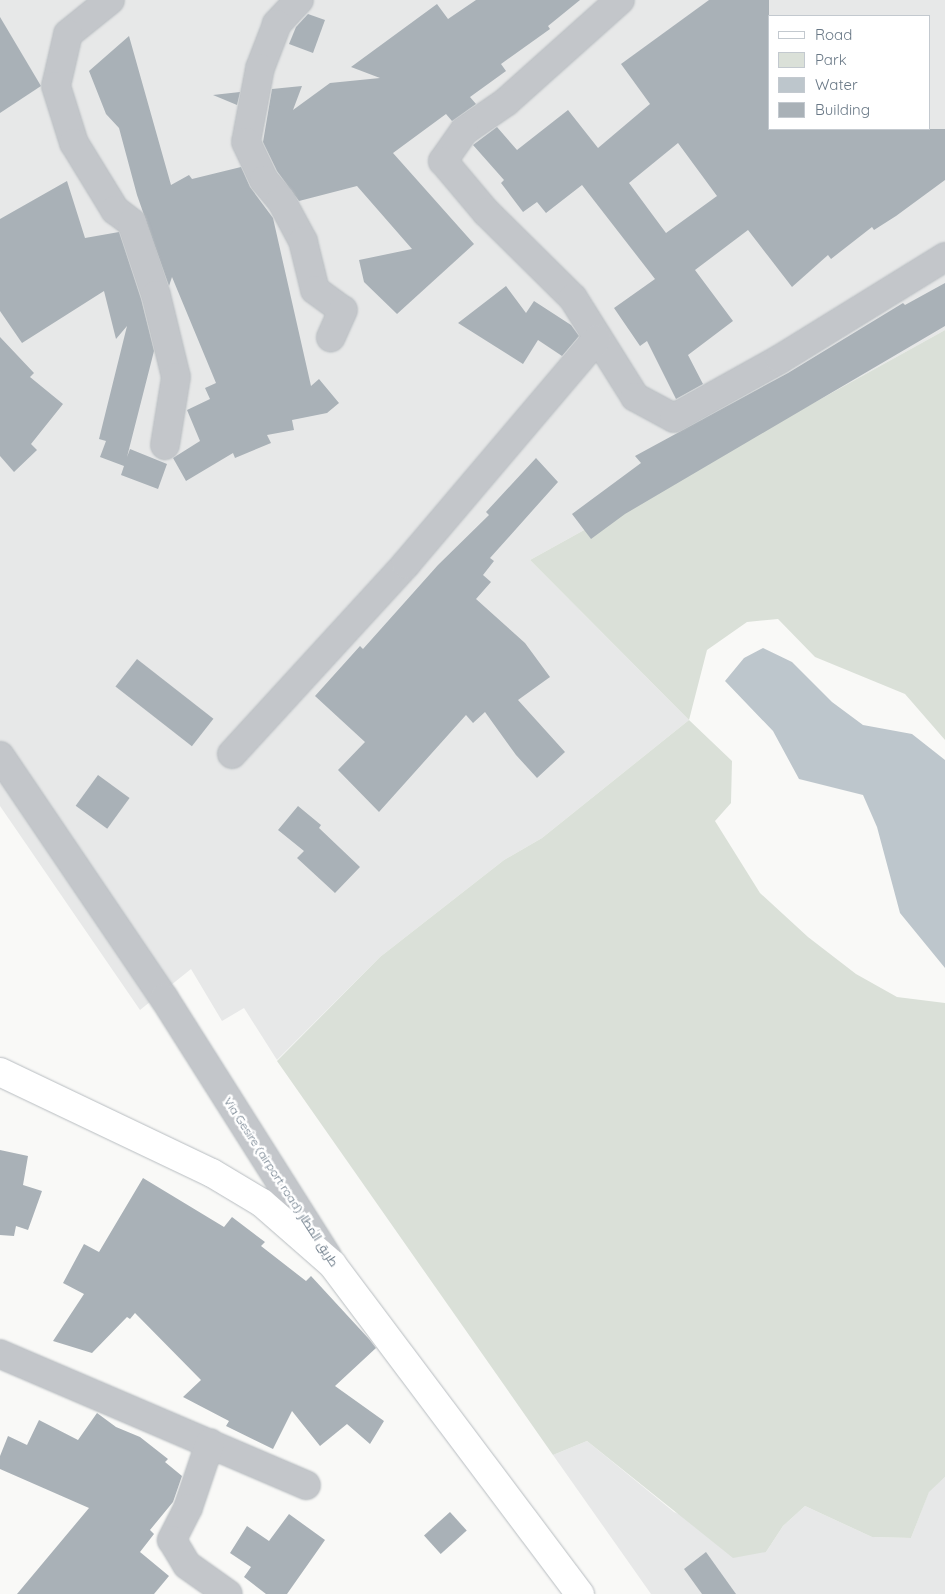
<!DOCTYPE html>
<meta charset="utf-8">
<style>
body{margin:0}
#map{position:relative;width:945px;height:1594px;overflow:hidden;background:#f9f9f7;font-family:Quicksand,Cairo,sans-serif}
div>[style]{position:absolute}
.built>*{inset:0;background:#e7e8e8}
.green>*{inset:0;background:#dae0d8}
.water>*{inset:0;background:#bdc6cc}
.building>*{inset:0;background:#a9b1b7;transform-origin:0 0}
.roads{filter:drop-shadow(0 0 1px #b7bcc0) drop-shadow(0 0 1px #b7bcc0)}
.street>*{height:28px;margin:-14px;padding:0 14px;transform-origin:14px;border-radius:14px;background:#c3c6ca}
.secondary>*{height:28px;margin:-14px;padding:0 14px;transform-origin:14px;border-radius:14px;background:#fff}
span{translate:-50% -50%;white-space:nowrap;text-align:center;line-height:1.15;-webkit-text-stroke:5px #fff;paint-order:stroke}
.street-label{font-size:12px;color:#697886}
.legend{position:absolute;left:768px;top:15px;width:162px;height:115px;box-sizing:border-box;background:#fff;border:1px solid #c3c9cf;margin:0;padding:6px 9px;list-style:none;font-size:15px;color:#697886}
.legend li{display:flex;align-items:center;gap:10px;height:25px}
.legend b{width:25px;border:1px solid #c3c9cf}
</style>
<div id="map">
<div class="built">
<i style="clip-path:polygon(evenodd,0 0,945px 0,945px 330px,530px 560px,689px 720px,542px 838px,504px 860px,380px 957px,277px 1060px,244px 1008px,222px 1021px,191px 969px,140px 1010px,0 806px,0 0,769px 16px,929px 16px,929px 129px,769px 129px,769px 16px)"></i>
<i style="clip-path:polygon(587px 1441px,674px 1512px,766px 1552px,783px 1526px,805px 1506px,872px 1537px,911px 1538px,929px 1491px,945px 1477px,945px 1594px,651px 1594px,553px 1455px)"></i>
</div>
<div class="green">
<i style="clip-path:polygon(945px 330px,945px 740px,905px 694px,815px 657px,778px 619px,747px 622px,707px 650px,689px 720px,732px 761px,731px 803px,715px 821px,760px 893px,808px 937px,856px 974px,897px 997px,945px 1003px,945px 1477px,929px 1492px,911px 1538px,872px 1537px,805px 1506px,783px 1526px,766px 1552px,733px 1558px,587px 1441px,553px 1455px,277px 1061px,380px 957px,504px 860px,542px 838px,689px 720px,530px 560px)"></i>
</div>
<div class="water">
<i style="clip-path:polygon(763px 648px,792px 662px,832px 702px,863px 725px,912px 734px,945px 760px,945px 968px,900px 913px,877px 827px,863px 795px,799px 779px,773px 731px,725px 681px,744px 658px)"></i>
</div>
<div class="building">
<i style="clip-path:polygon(476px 0,580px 0,548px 26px,550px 29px,501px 64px,506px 71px,470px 97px,476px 104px,452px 121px,446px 114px,393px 153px,474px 244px,397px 314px,364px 282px,359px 260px,412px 249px,357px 186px,299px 201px,277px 171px,263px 142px,272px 89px,302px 86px,293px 110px,330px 83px,380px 78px,351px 67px,437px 4px,448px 19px)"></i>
<i style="clip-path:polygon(evenodd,709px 0,769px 0,769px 129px,945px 129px,945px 180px,896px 216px,874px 230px,872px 227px,831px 259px,828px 255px,792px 287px,748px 230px,695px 270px,733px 321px,688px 355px,703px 384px,676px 399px,647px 341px,640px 346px,614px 308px,655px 279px,582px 185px,546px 213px,537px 202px,523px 212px,501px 183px,504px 180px,473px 145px,497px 127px,517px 150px,568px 110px,598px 148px,650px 104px,621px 64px,709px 0,678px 143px,717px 196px,666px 233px,629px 183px,678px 143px)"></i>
<i style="clip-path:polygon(308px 14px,325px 20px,313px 53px,289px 44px,296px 27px)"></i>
<i style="clip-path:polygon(0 17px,41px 86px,0 113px)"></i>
<i style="clip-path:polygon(129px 36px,171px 185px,189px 175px,192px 179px,241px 167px,250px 187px,273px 218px,311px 386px,319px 379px,339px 403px,327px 413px,292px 420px,294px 430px,267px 435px,271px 443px,235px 458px,233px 453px,186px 481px,173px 458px,200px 441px,187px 410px,210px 399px,205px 388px,216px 383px,172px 277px,169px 286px,137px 195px,119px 128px,106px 114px,89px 71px)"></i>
<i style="clip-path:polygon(240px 92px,237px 105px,213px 95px)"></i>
<i style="clip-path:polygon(67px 181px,85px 238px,119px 232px,141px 299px,154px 351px,127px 457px,130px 449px,167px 464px,158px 489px,121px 475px,124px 466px,100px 457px,106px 441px,99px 439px,127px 326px,116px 339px,104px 291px,22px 343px,0 311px,0 219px)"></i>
<i style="clip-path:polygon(945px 283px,945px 326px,625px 514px,591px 539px,572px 514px,641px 463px,635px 456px,788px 373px,903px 303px,905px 305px)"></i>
<i style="clip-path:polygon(506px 286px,526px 313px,534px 301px,571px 325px,579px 336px,562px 356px,538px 340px,523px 364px,458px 323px)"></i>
<i style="clip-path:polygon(0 337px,34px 373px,30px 377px,63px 404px,31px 444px,37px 450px,14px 472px,0 456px)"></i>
<i style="clip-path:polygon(536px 458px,558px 482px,490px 558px,494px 561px,483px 575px,491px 582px,476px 599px,525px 643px,550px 677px,518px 700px,565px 752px,537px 778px,516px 755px,485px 712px,473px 723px,466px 715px,379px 812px,338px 770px,365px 742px,315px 696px,360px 646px,363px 649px,438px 565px,489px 515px,486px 512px)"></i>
<i style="left:137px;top:659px;width:97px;height:35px;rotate:38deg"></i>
<i style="left:98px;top:775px;width:39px;height:38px;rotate:36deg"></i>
<i style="clip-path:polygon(298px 806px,321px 825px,319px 828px,360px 867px,335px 893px,297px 858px,304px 851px,278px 830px)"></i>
<i style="clip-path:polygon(0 1150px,28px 1156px,23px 1185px,42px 1191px,28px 1230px,16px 1226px,14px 1236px,0 1235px)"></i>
<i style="clip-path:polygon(143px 1178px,224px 1227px,232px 1217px,265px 1242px,261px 1246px,306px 1281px,311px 1276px,369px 1339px,376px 1348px,335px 1386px,384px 1421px,370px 1444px,347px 1424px,320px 1446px,292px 1411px,273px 1449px,226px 1426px,229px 1421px,183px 1397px,201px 1380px,135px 1313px,130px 1319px,127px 1317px,92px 1353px,53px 1341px,84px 1294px,63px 1283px,84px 1244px,99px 1252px)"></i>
<i style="clip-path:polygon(97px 1413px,116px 1427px,140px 1437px,168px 1459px,165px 1462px,182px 1476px,173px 1502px,150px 1530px,154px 1534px,140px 1552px,169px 1576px,154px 1594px,17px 1594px,89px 1508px,0 1469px,0 1456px,8px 1436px,27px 1445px,39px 1420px,78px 1440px)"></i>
<i style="left:450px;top:1512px;width:25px;height:35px;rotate:48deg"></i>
<i style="clip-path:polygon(289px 1514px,325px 1540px,287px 1594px,266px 1594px,244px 1577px,251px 1567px,230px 1553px,247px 1526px,269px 1541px)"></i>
<i style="clip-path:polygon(706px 1552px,736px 1594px,702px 1594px,684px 1569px)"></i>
</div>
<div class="roads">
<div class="street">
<i style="left:110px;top:0;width:54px;rotate:141deg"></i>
<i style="left:68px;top:34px;width:53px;rotate:103deg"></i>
<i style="left:56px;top:86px;width:60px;rotate:72.5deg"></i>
<i style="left:74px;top:143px;width:79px;rotate:58.5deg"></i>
<i style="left:115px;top:210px;width:21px;rotate:37deg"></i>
<i style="left:132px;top:223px;width:76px;rotate:71.6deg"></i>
<i style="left:156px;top:295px;width:84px;rotate:76.3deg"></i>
<i style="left:176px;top:377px;width:69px;rotate:99.2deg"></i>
<i style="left:299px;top:0;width:33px;rotate:133deg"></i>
<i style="left:277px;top:24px;width:47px;rotate:111.1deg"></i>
<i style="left:260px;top:68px;width:75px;rotate:100.7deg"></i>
<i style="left:246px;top:142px;width:42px;rotate:64.7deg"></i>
<i style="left:264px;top:180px;width:26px;rotate:50deg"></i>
<i style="left:281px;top:200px;width:47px;rotate:61.8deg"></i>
<i style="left:303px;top:241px;width:50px;rotate:76.2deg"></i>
<i style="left:315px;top:290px;width:34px;rotate:36deg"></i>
<i style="left:343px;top:310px;width:30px;rotate:114deg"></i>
<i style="left:620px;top:0;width:153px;rotate:138.2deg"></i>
<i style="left:506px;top:102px;width:51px;rotate:145.4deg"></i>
<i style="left:464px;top:131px;width:37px;rotate:125deg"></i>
<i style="left:443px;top:161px;width:67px;rotate:49.9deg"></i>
<i style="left:486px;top:212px;width:122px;rotate:44.7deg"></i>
<i style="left:573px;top:298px;width:117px;rotate:57.9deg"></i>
<i style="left:635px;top:397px;width:44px;rotate:28.3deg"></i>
<i style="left:674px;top:418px;width:121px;rotate:-29.1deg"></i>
<i style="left:780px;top:359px;width:194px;rotate:-31.7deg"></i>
<i style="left:232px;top:754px;width:258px;rotate:-47.5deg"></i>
<i style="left:406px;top:564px;width:295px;rotate:-49.7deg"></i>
<i style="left:0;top:756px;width:292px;rotate:55.9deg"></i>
<i style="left:164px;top:998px;width:305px;rotate:57.7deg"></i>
<i style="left:0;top:1354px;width:333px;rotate:23.2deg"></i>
<i style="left:210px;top:1443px;width:69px;rotate:108.7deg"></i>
<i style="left:188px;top:1508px;width:36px;rotate:117deg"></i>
<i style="left:172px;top:1540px;width:29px;rotate:59deg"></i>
<i style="left:187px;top:1565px;width:50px;rotate:35.3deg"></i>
</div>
<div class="secondary">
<i style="left:0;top:1072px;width:235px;rotate:25.5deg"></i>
<i style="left:212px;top:1173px;width:58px;rotate:31deg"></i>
<i style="left:262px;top:1203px;width:93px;rotate:41.1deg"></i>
<i style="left:332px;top:1264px;width:413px;rotate:53.1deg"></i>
</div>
</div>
<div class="street-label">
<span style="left:281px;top:1182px;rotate:57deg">Via Gesire (airport road) طريق المطار</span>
</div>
<ul class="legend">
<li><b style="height:6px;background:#fff"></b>Road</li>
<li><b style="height:14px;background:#dae0d8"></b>Park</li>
<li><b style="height:14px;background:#bdc6cc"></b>Water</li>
<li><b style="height:14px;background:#a9b1b7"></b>Building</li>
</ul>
</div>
